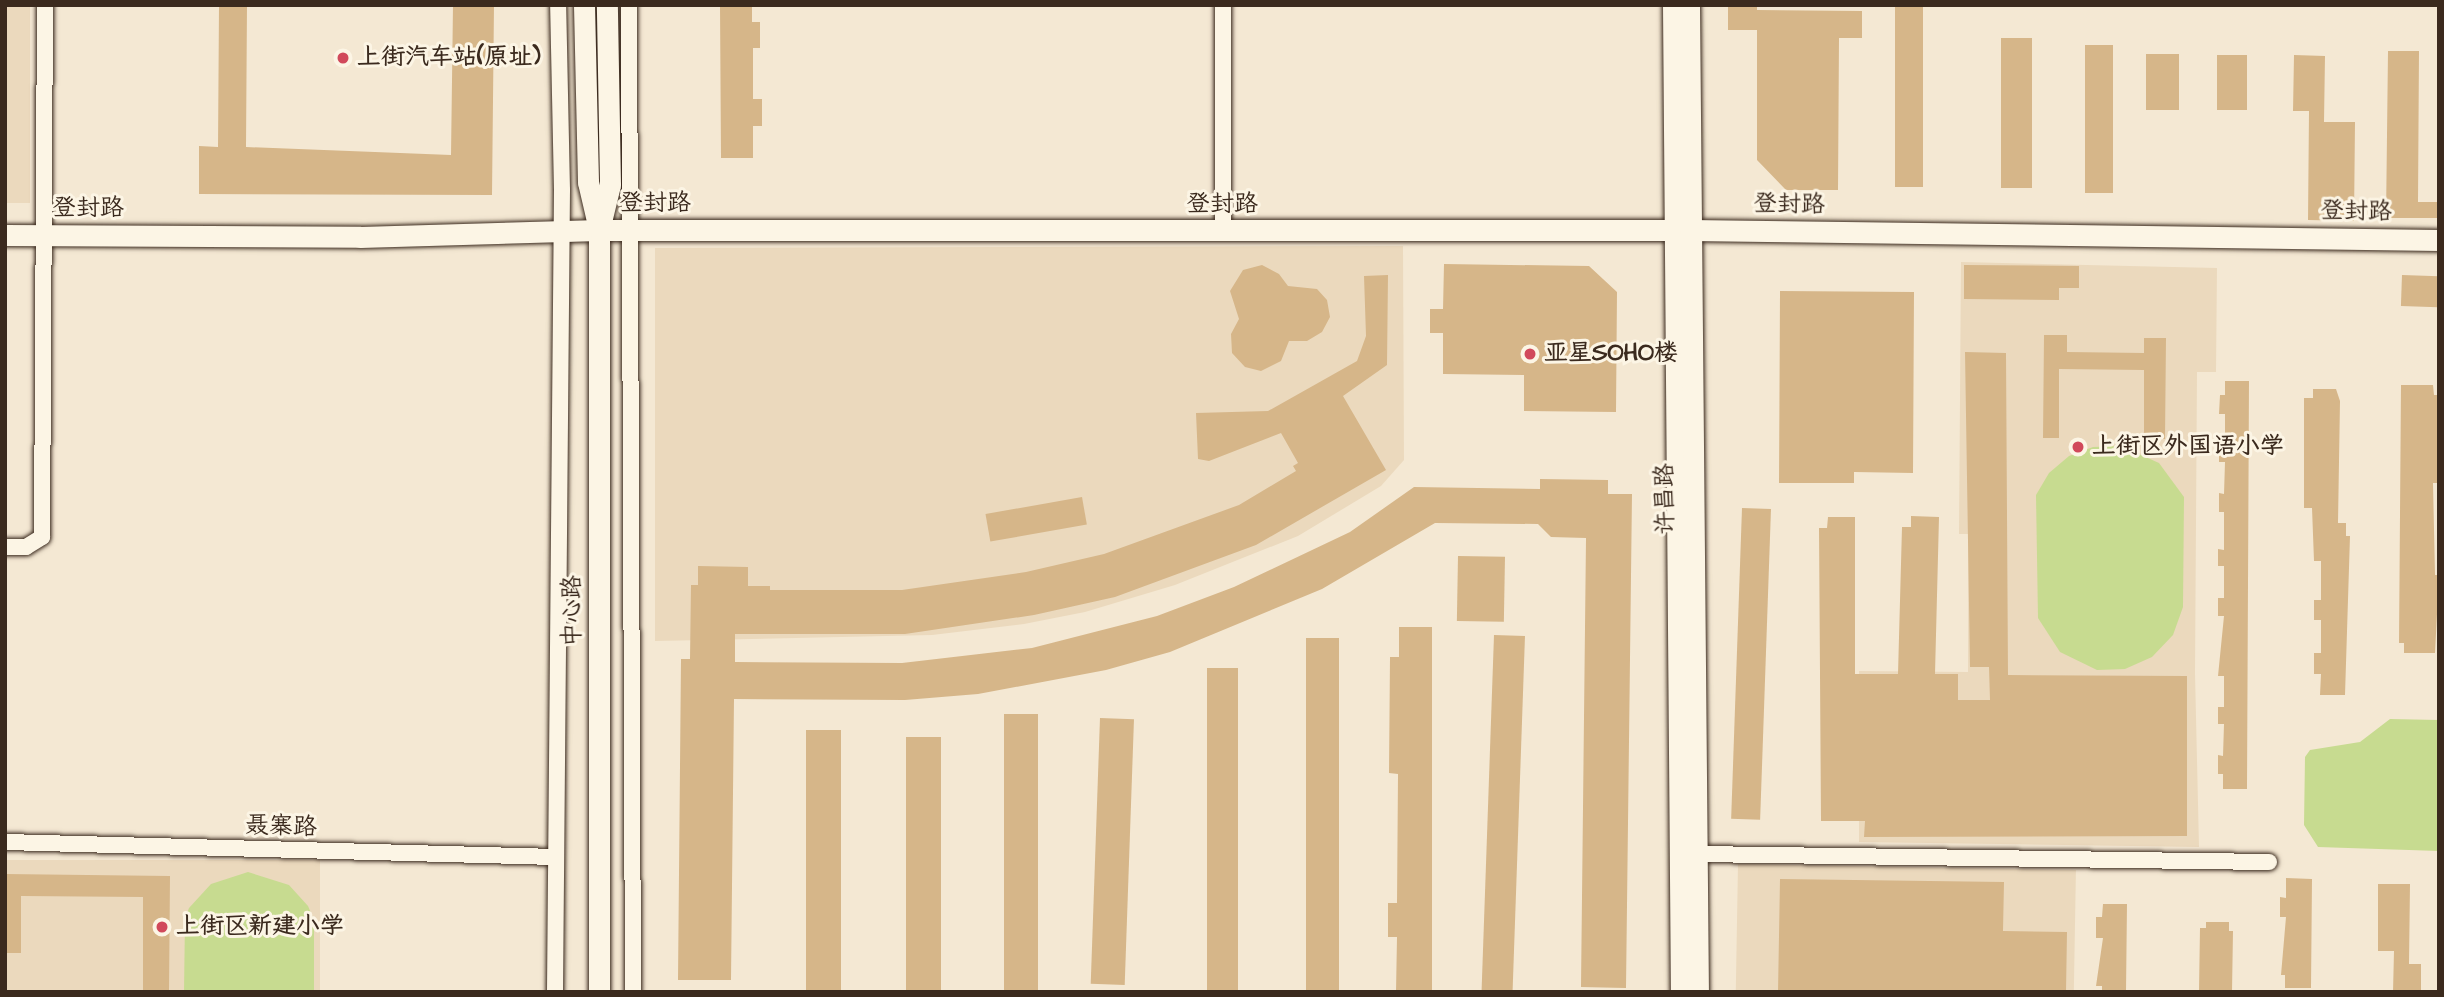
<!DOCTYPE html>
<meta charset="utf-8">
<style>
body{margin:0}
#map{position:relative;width:2444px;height:997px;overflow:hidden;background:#f4e8d3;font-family:"Architects Daughter","LXGW WenKai TC",sans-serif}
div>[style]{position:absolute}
.built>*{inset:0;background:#ebd9bd;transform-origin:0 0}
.green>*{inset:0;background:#c7db90}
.building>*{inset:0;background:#d6b689;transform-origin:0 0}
.roads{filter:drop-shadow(0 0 2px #3b2a1e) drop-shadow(0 0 2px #3b2a1e)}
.street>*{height:16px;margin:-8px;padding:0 8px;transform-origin:8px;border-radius:8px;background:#fcf5e5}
.secondary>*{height:21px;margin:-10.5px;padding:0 10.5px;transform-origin:10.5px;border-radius:10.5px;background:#fcf5e5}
.dots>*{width:19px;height:19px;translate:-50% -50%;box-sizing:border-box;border:4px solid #fcf5e5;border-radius:50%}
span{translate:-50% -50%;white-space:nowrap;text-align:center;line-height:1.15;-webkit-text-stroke:6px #fcf5e5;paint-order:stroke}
.poi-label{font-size:24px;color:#3b2a1e;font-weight:700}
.left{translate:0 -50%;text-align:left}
.street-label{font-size:24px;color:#3b2a1e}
.frame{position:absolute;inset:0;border:7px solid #3b2a1e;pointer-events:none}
</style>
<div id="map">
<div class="built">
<i style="left:5px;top:5px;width:25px;height:198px"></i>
<i style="clip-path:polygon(1403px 246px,1404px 460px,1381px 486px,1298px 536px,1175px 585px,1085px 612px,1024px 624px,932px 635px,655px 641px,655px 248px)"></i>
<i style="clip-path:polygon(1961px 262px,2217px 268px,2216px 372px,2197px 372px,2195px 673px,2199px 847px,1859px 842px,1859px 671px,1968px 672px,1968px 534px,1959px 534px)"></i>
<i style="left:5px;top:860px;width:315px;height:132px"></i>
<i style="left:1738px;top:864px;width:338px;height:128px;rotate:1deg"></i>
</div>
<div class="green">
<i style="clip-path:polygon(2121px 446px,2159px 463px,2184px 497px,2183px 607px,2173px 635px,2152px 657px,2125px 669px,2097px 670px,2060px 652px,2038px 618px,2036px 495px,2049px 473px,2069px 456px,2093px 447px)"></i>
<i style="clip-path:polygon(2390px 719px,2439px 720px,2439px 851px,2318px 847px,2304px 825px,2305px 757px,2310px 750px,2360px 742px)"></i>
<i style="clip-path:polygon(248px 872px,289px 885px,308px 906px,314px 920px,314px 992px,184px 992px,185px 919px,189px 908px,211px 884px)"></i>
</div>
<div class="building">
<i style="clip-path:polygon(219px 5px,247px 5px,246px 147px,451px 155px,453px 5px,494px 5px,492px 195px,199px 194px,199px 146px,218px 147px)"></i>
<i style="clip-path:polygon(1728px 5px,1757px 5px,1757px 10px,1862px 11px,1862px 38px,1839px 38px,1838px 190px,1786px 190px,1757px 160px,1757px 30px,1728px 30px)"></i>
<i style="left:1895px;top:5px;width:28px;height:182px"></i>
<i style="clip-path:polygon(720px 6px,752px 6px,752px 22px,760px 22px,760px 48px,753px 48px,753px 99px,762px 99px,762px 126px,753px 126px,753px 158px,721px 158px)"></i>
<i style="left:2001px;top:38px;width:31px;height:150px"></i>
<i style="left:2085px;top:45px;width:28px;height:148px"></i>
<i style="clip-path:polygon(2388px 51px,2419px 51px,2418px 202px,2439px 202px,2439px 218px,2386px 218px)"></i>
<i style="left:2146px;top:54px;width:33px;height:56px"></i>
<i style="left:2217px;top:55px;width:30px;height:55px"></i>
<i style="clip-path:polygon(2294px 55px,2325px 56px,2324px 122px,2355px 122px,2354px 221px,2308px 220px,2309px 111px,2293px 111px)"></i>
<i style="clip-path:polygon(1444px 264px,1589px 266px,1617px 292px,1616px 412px,1524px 411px,1524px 375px,1443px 374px,1443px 333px,1430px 333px,1430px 309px,1443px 309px)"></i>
<i style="clip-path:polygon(1262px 265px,1279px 274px,1288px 286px,1317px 289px,1327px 300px,1330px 317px,1322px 332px,1307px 341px,1289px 341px,1281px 361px,1261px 371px,1245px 367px,1232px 353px,1231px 334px,1239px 319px,1230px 291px,1243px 270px)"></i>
<i style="clip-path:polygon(1964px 265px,2079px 266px,2079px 288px,2059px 288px,2059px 300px,1964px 299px)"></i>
<i style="clip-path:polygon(1388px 275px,1387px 365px,1343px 396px,1386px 470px,1256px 545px,1115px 597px,1034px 615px,905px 634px,735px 634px,735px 662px,902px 663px,1032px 648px,1157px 616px,1234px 587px,1350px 532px,1414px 487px,1540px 489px,1540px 479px,1608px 480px,1608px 494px,1632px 494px,1626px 988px,1581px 987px,1586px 538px,1551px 537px,1538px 524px,1435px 523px,1322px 589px,1170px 652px,1106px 670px,978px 694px,905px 700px,734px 699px,731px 980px,678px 980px,681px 659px,690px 659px,691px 585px,698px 585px,698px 566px,748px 567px,748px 586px,770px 586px,770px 590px,902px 590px,1026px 572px,1104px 554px,1239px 505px,1296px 471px,1293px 466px,1298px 463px,1281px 433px,1209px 461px,1198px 459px,1196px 413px,1268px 411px,1357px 361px,1366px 336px,1364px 276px)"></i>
<i style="left:2402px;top:275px;width:37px;height:31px;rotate:2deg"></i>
<i style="clip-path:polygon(1780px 291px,1914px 292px,1913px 473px,1854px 472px,1854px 483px,1779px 483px)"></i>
<i style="clip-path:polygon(2044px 335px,2067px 335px,2067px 352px,2144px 353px,2144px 338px,2166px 338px,2165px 439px,2144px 439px,2144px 370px,2059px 369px,2059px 438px,2043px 438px)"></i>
<i style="clip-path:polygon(1965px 352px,2006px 353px,2008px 675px,2187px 676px,2187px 836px,1864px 837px,1865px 821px,1821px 821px,1819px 528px,1827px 528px,1828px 517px,1855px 517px,1855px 674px,1898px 674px,1902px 527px,1911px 527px,1911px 516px,1939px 517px,1935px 674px,1958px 674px,1958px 700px,1990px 700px,1989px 667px,1970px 667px)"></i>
<i style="clip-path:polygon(2225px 381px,2249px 381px,2247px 789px,2223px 789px,2223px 774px,2218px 774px,2218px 755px,2223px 756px,2224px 724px,2218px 724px,2218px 707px,2224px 707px,2224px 676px,2218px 676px,2224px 616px,2218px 616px,2218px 598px,2224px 598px,2224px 566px,2218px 566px,2218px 549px,2224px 550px,2224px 512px,2219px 512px,2219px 493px,2224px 494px,2225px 462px,2219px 462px,2219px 445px,2225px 446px,2225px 414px,2219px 414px,2220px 395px,2225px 395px)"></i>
<i style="clip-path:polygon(2401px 385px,2433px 385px,2434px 395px,2439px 395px,2439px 483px,2433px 483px,2435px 575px,2439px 575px,2435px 653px,2404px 653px,2404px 643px,2399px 643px)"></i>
<i style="clip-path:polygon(2313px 389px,2336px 389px,2340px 401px,2338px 523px,2346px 523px,2346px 536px,2350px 536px,2345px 695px,2320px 695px,2321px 674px,2314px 674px,2314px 653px,2321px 653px,2321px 620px,2314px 620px,2314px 600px,2321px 600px,2321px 561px,2314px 561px,2312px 508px,2304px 508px,2304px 398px,2313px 398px)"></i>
<i style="left:1082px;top:497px;width:28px;height:98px;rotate:80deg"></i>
<i style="left:1742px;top:508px;width:29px;height:311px;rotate:2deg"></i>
<i style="left:1458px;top:556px;width:47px;height:65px;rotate:1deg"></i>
<i style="clip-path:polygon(1399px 627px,1432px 627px,1432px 992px,1396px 992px,1397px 937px,1388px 937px,1388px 903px,1397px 903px,1398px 774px,1389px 773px,1390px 657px,1399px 657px)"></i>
<i style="left:1494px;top:635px;width:31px;height:357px;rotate:2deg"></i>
<i style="left:1306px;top:638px;width:33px;height:354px"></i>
<i style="left:1207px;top:668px;width:31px;height:324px"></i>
<i style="left:1004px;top:714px;width:34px;height:278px"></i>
<i style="left:1100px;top:718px;width:34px;height:266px;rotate:2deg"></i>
<i style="left:806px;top:730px;width:35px;height:262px"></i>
<i style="left:906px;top:737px;width:35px;height:255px"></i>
<i style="clip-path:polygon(5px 874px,170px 876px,169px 992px,143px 992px,143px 897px,21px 896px,21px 953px,5px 953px)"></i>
<i style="clip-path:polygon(2286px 878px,2312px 879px,2311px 988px,2285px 988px,2285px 975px,2281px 975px,2286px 917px,2280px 917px,2280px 897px,2286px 898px)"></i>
<i style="clip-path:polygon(1780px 879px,2004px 882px,2003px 931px,2067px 932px,2066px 992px,1778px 992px)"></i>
<i style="clip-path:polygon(2378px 884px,2410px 884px,2409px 964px,2421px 964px,2421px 992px,2393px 992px,2394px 951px,2378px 951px)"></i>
<i style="clip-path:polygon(2103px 904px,2127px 904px,2126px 992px,2102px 992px,2102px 986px,2096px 986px,2103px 938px,2096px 938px,2096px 917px,2102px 917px)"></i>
<i style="clip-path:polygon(2206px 922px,2229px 922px,2229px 931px,2233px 931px,2232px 992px,2199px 992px,2200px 928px,2206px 928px)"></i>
</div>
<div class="roads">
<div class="street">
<i style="left:629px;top:5px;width:987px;rotate:89.77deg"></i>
<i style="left:1223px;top:5px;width:226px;rotate:90deg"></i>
<i style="left:5px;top:547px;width:21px"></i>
<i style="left:26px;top:547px;width:19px;rotate:-32deg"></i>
<i style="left:42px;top:537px;width:532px;rotate:-89.68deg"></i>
<i style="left:5px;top:842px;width:550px;rotate:1.56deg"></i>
<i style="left:1696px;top:854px;width:573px;rotate:0.8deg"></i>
<i style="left:555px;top:992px;width:802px;rotate:-89.5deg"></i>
<i style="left:562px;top:190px;width:185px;rotate:-91.2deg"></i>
</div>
<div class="secondary">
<i style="left:584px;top:5px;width:177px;rotate:88.7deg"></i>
<i style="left:588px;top:182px;width:44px;rotate:76.9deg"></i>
<i style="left:1673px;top:5px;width:987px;rotate:89.54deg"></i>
<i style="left:1689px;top:5px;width:987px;rotate:89.48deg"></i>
<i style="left:5px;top:235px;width:355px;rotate:0.3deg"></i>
<i style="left:360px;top:237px;width:239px;rotate:-1.7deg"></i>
<i style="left:599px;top:230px;width:1091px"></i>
<i style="left:1690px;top:230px;width:749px;rotate:0.76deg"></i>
<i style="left:599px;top:992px;width:762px;rotate:-90deg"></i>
<i style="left:599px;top:230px;width:46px;rotate:-76.3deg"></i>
<i style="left:610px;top:185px;width:180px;rotate:-91deg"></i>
</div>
</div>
<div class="dots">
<i style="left:343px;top:58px;background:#d1495b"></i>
<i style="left:1530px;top:354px;background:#d1495b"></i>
<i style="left:2078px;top:447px;background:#d1495b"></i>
<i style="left:162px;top:927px;background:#d1495b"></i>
</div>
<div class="poi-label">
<span class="left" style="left:357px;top:58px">上街汽车站(原址)</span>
<span class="left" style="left:1544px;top:354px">亚星SOHO楼</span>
<span class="left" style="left:2092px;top:447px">上街区外国语小学</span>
<span class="left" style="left:176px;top:927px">上街区新建小学</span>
</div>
<div class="street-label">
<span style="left:655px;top:204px">登封路</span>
<span style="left:1222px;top:205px">登封路</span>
<span style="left:1789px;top:205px;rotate:1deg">登封路</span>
<span style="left:88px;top:209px">登封路</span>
<span style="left:2356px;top:212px;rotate:1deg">登封路</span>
<span style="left:1666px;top:499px;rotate:-91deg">许昌路</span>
<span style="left:573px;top:611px;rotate:-90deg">中心路</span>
<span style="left:281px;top:827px;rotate:2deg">聂寨路</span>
</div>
<div class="frame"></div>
</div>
